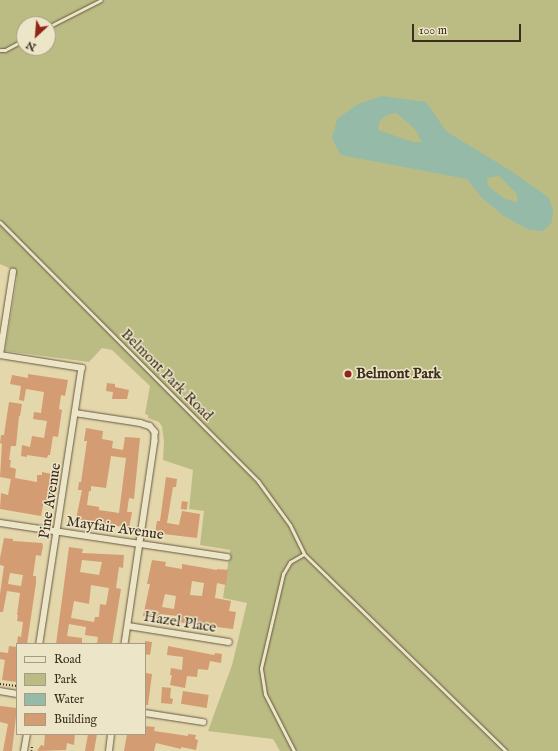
<!DOCTYPE html>
<style>
body{margin:0}
#map{position:relative;width:558px;height:751px;overflow:hidden;background:#e4d7ab;font-family:"IM FELL English",serif}
div>[style]{position:absolute}
.green>*{inset:0;background:#bbbc84}
.water>*{inset:0;background:#95baa8}
.building>*{inset:0;background:#d39c72;transform-origin:0 0}
.path>*{height:1.5px;margin-top:-0.75px;transform-origin:0;background:repeating-linear-gradient(90deg,#3c2d1d 0 1px,transparent 0 3px)}
.roads{filter:drop-shadow(0 0 1px #665840) drop-shadow(0 0 1px #665840)}
.lane>*{height:3px;margin:-1.5px;padding:0 1.5px;transform-origin:1.5px;border-radius:1.5px;background:#ede5c8}
.street>*{height:5.5px;margin:-2.75px;padding:0 2.75px;transform-origin:2.75px;border-radius:2.75px;background:#ede5c8}
.dots>*{width:11px;height:11px;translate:-50% -50%;box-sizing:border-box;border:2px solid #ede5c8;border-radius:50%}
span{translate:-50% -50%;white-space:nowrap;text-align:center;line-height:1.15;-webkit-text-stroke:3px #ede5c8;paint-order:stroke}
.poi-label{font-size:15px;color:#3c2d1d;font-weight:700}
.left{translate:0 -50%;text-align:left}
.street-label{font-size:15px;color:#3c2d1d}
.legend{position:absolute;left:16px;top:643px;width:130px;height:92px;box-sizing:border-box;background:#ede5c8;border:1px solid #a69b84;margin:0;padding:5px 7px;list-style:none;font-size:12px;color:#3c2d1d}
.legend li{display:flex;align-items:center;gap:8px;height:20px}
.legend b{width:20px;border:1px solid #a69b84}
.north{position:absolute;left:16px;top:16px;width:40px;height:40px;box-sizing:border-box;background:#ede5c8;border:1px solid #a69b84;border-radius:50%;rotate:206deg;font-size:11px;font-weight:700;line-height:16px;text-align:center;color:#3c2d1d}
.north::after{content:'';display:block;margin:auto;width:14px;height:18px;background:#8f2418;clip-path:polygon(50% 0,100% 100%,50% 72%,0 100%)}
.scale{position:absolute;left:412px;top:24px;width:109px;height:18px;box-sizing:border-box;border:2px solid #3c2d1d;border-top:0;padding-left:5px;font-size:12px;line-height:14px;white-space:nowrap;color:#3c2d1d;-webkit-text-stroke:3px #ede5c8;paint-order:stroke}
</style>
<div id="map">
<div class="green">
<i style="clip-path:polygon(evenodd,0 0,558px 0,558px 751px,280px 751px,273px 739px,208px 731px,232px 665px,247px 603px,223px 598px,230px 550px,200px 545px,204px 511px,189px 509px,193px 470px,163px 460px,164px 442px,162px 427px,159px 422px,148px 418px,148px 415px,145px 414px,150px 386px,112px 350px,102px 348px,89px 362px,5px 351px,17px 277px,9px 268px,0 264px,0 0,24px 24px,48px 24px,48px 48px,24px 48px,24px 24px)"></i>
</div>
<div class="water">
<i style="clip-path:polygon(evenodd,382px 96px,426px 102px,446px 131px,511px 171px,548px 197px,553px 209px,552px 222px,543px 231px,527px 229px,504px 216px,482px 198px,467px 179px,341px 155px,332px 139px,337px 119px,358px 104px,382px 96px,396px 113px,415px 129px,422px 142px,413px 142px,378px 130px,380px 120px,387px 115px,396px 113px,382px 96px,499px 176px,517px 194px,517px 202px,505px 199px,488px 186px,487px 178px,499px 176px)"></i>
</div>
<div class="building">
<i style="clip-path:polygon(28px 374px,68px 380px,65px 396px,61px 395px,59px 409px,62px 410px,58px 437px,53px 436px,50px 455px,48px 455px,47px 458px,27px 455px,27px 457px,21px 456px,22px 445px,30px 447px,32px 436px,44px 438px,47px 421px,33px 419px,34px 412px,41px 413px,44px 392px,26px 389px,24px 401px,19px 400px,21px 386px,10px 384px,12px 375px,28px 378px)"></i>
<i style="clip-path:polygon(107px 383px,115px 384px,115px 387px,129px 390px,127px 399px,112px 399px,113px 392px,106px 391px)"></i>
<i style="clip-path:polygon(9px 402px,22px 404px,20px 416px,19px 416px,16px 446px,11px 446px,9px 460px,11px 460px,10px 467px,16px 469px,15px 478px,37px 482px,37px 475px,42px 475px,42px 472px,52px 474px,48px 501px,44px 500px,41px 516px,0 509px,1px 493px,8px 495px,11px 479px,0 477px,2px 444px,0 443px,1px 435px,4px 435px)"></i>
<i style="clip-path:polygon(evenodd,86px 428px,103px 431px,102px 439px,113px 441px,112px 448px,123px 450px,125px 437px,140px 438px,134px 499px,129px 498px,127px 512px,132px 512px,129px 528px,76px 519px,82px 490px,78px 490px,79px 482px,81px 482px,87px 441px,84px 441px,86px 428px,111px 456px,126px 458px,119px 513px,99px 510px,99px 507px,87px 505px,89px 491px,91px 491px,91px 486px,106px 488px,111px 456px)"></i>
<i style="clip-path:polygon(166px 477px,177px 479px,176px 487px,173px 487px,167px 523px,179px 525px,182px 511px,200px 514px,197px 538px,155px 533px,157px 521px,160px 521px)"></i>
<i style="left:182px;top:501px;width:6px;height:8px;rotate:9deg"></i>
<i style="clip-path:polygon(evenodd,4px 538px,13px 539px,13px 541px,42px 543px,43px 546px,41px 556px,36px 555px,33px 576px,36px 576px,36px 583px,27px 644px,17px 644px,18px 636px,21px 637px,23px 622px,17px 621px,18px 615px,17px 615px,20px 593px,7px 591px,3px 612px,0 612px,0 594px,4px 566px,0 565px,0 558px,4px 538px,10px 573px,23px 575px,21px 586px,8px 584px,10px 573px)"></i>
<i style="clip-path:polygon(evenodd,69px 547px,83px 549px,82px 553px,124px 555px,123px 568px,119px 567px,116px 588px,121px 589px,112px 644px,97px 644px,98px 637px,85px 635px,86px 627px,69px 624px,67px 636px,82px 638px,82px 644px,56px 644px,69px 547px,82px 560px,102px 562px,99px 575px,80px 572px,82px 560px,69px 547px,91px 585px,109px 588px,106px 605px,100px 604px,99px 617px,95px 617px,94px 622px,71px 618px,74px 601px,89px 604px,91px 585px)"></i>
<i style="clip-path:polygon(evenodd,152px 560px,166px 562px,165px 566px,182px 569px,182px 564px,217px 570px,217px 569px,228px 570px,226px 585px,217px 583px,215px 598px,231px 601px,229px 611px,236px 612px,233px 629px,177px 622px,177px 616px,160px 614px,159px 619px,143px 616px,150px 584px,147px 584px,152px 560px,192px 581px,204px 583px,202px 596px,190px 595px,192px 581px,152px 560px,165px 594px,176px 596px,174px 609px,162px 607px,165px 594px)"></i>
<i style="clip-path:polygon(145px 641px,152px 642px,150px 655px,145px 654px)"></i>
<i style="clip-path:polygon(9px 646px,17px 647px,17px 682px,2px 680px,5px 660px,0 659px,0 652px,8px 653px)"></i>
<i style="clip-path:polygon(168px 646px,214px 655px,215px 653px,222px 654px,221px 663px,210px 661px,208px 670px,198px 669px,197px 677px,187px 676px,185px 688px,170px 685px,172px 675px,170px 675px,171px 668px,182px 670px,183px 657px,167px 655px)"></i>
<i style="clip-path:polygon(145px 673px,152px 674px,148px 705px,145px 705px)"></i>
<i style="clip-path:polygon(162px 687px,171px 688px,170px 698px,173px 699px,172px 704px,161px 703px)"></i>
<i style="left:183px;top:691px;width:26px;height:13px;rotate:9deg"></i>
<i style="clip-path:polygon(0 706px,17px 708px,12px 751px,3px 751px,8px 724px,0 722px)"></i>
<i style="clip-path:polygon(145px 726px,155px 727px,154px 731px,188px 736px,188px 734px,196px 735px,195px 739px,198px 740px,196px 750px,181px 747px,181px 749px,156px 743px,154px 751px,124px 751px,127px 734px,145px 734px)"></i>
<i style="clip-path:polygon(45px 734px,75px 734px,74px 745px,67px 743px,66px 750px,37px 751px,41px 745px,44px 746px)"></i>
<i style="clip-path:polygon(88px 734px,97px 734px,94px 751px,85px 751px)"></i>
</div>
<div class="path">
<i style="left:0;top:684px;width:17px;rotate:7deg"></i>
<i style="left:31px;top:751px;width:5px;rotate:-79deg"></i>
</div>
<div class="roads">
<div class="lane">
<i style="left:48px;top:27px;width:59px;rotate:-27deg"></i>
<i style="left:0;top:50px;width:5px"></i>
<i style="left:5px;top:50px;width:21px;rotate:-28deg"></i>
<i style="left:0;top:222px;width:366px;rotate:45.1deg"></i>
<i style="left:258px;top:481px;width:54px;rotate:54deg"></i>
<i style="left:290px;top:525px;width:32px;rotate:64deg"></i>
<i style="left:304px;top:554px;width:282px;rotate:44.3deg"></i>
<i style="left:294px;top:751px;width:64px;rotate:-117deg"></i>
<i style="left:265px;top:694px;width:26px;rotate:-99deg"></i>
<i style="left:261px;top:668px;width:97px;rotate:-76.8deg"></i>
<i style="left:283px;top:574px;width:14px;rotate:-60deg"></i>
<i style="left:290px;top:562px;width:16px;rotate:-30deg"></i>
</div>
<div class="street">
<i style="left:0;top:355px;width:83px;rotate:9deg"></i>
<i style="left:82px;top:368px;width:279px;rotate:98.7deg"></i>
<i style="left:0;top:355px;width:84px;rotate:-81.1deg"></i>
<i style="left:75px;top:413px;width:66px;rotate:8.7deg"></i>
<i style="left:140px;top:423px;width:10px;rotate:17deg"></i>
<i style="left:150px;top:426px;width:8px;rotate:50deg"></i>
<i style="left:155px;top:432px;width:9px;rotate:90deg"></i>
<i style="left:155px;top:441px;width:205px;rotate:98.4deg"></i>
<i style="left:0;top:523px;width:230px;rotate:8.5deg"></i>
<i style="left:128px;top:626px;width:102px;rotate:9deg"></i>
<i style="left:0;top:691px;width:17px;rotate:10deg"></i>
<i style="left:145px;top:713px;width:59px;rotate:8.8deg"></i>
<i style="left:24px;top:751px;width:17px;rotate:-80deg"></i>
<i style="left:109px;top:751px;width:17px;rotate:-83deg"></i>
</div>
</div>
<div class="dots">
<i style="left:348px;top:374px;background:#8f2418"></i>
</div>
<div class="poi-label">
<span class="left" style="left:356px;top:374px">Belmont Park</span>
</div>
<div class="street-label">
<span style="left:167px;top:375px;rotate:45deg">Belmont Park Road</span>
<span style="left:50px;top:501px;rotate:-81deg">Pine Avenue</span>
<span style="left:115px;top:528px;rotate:8deg">Mayfair Avenue</span>
<span style="left:180px;top:622px;rotate:9deg">Hazel Place</span>
</div>
<ul class="legend">
<li><b style="height:5px;background:#ede5c8"></b>Road</li>
<li><b style="height:11px;background:#bbbc84"></b>Park</li>
<li><b style="height:11px;background:#95baa8"></b>Water</li>
<li><b style="height:11px;background:#d39c72"></b>Building</li>
</ul>
<div class="north">N</div>
<div class="scale">100 m</div>
</div>
